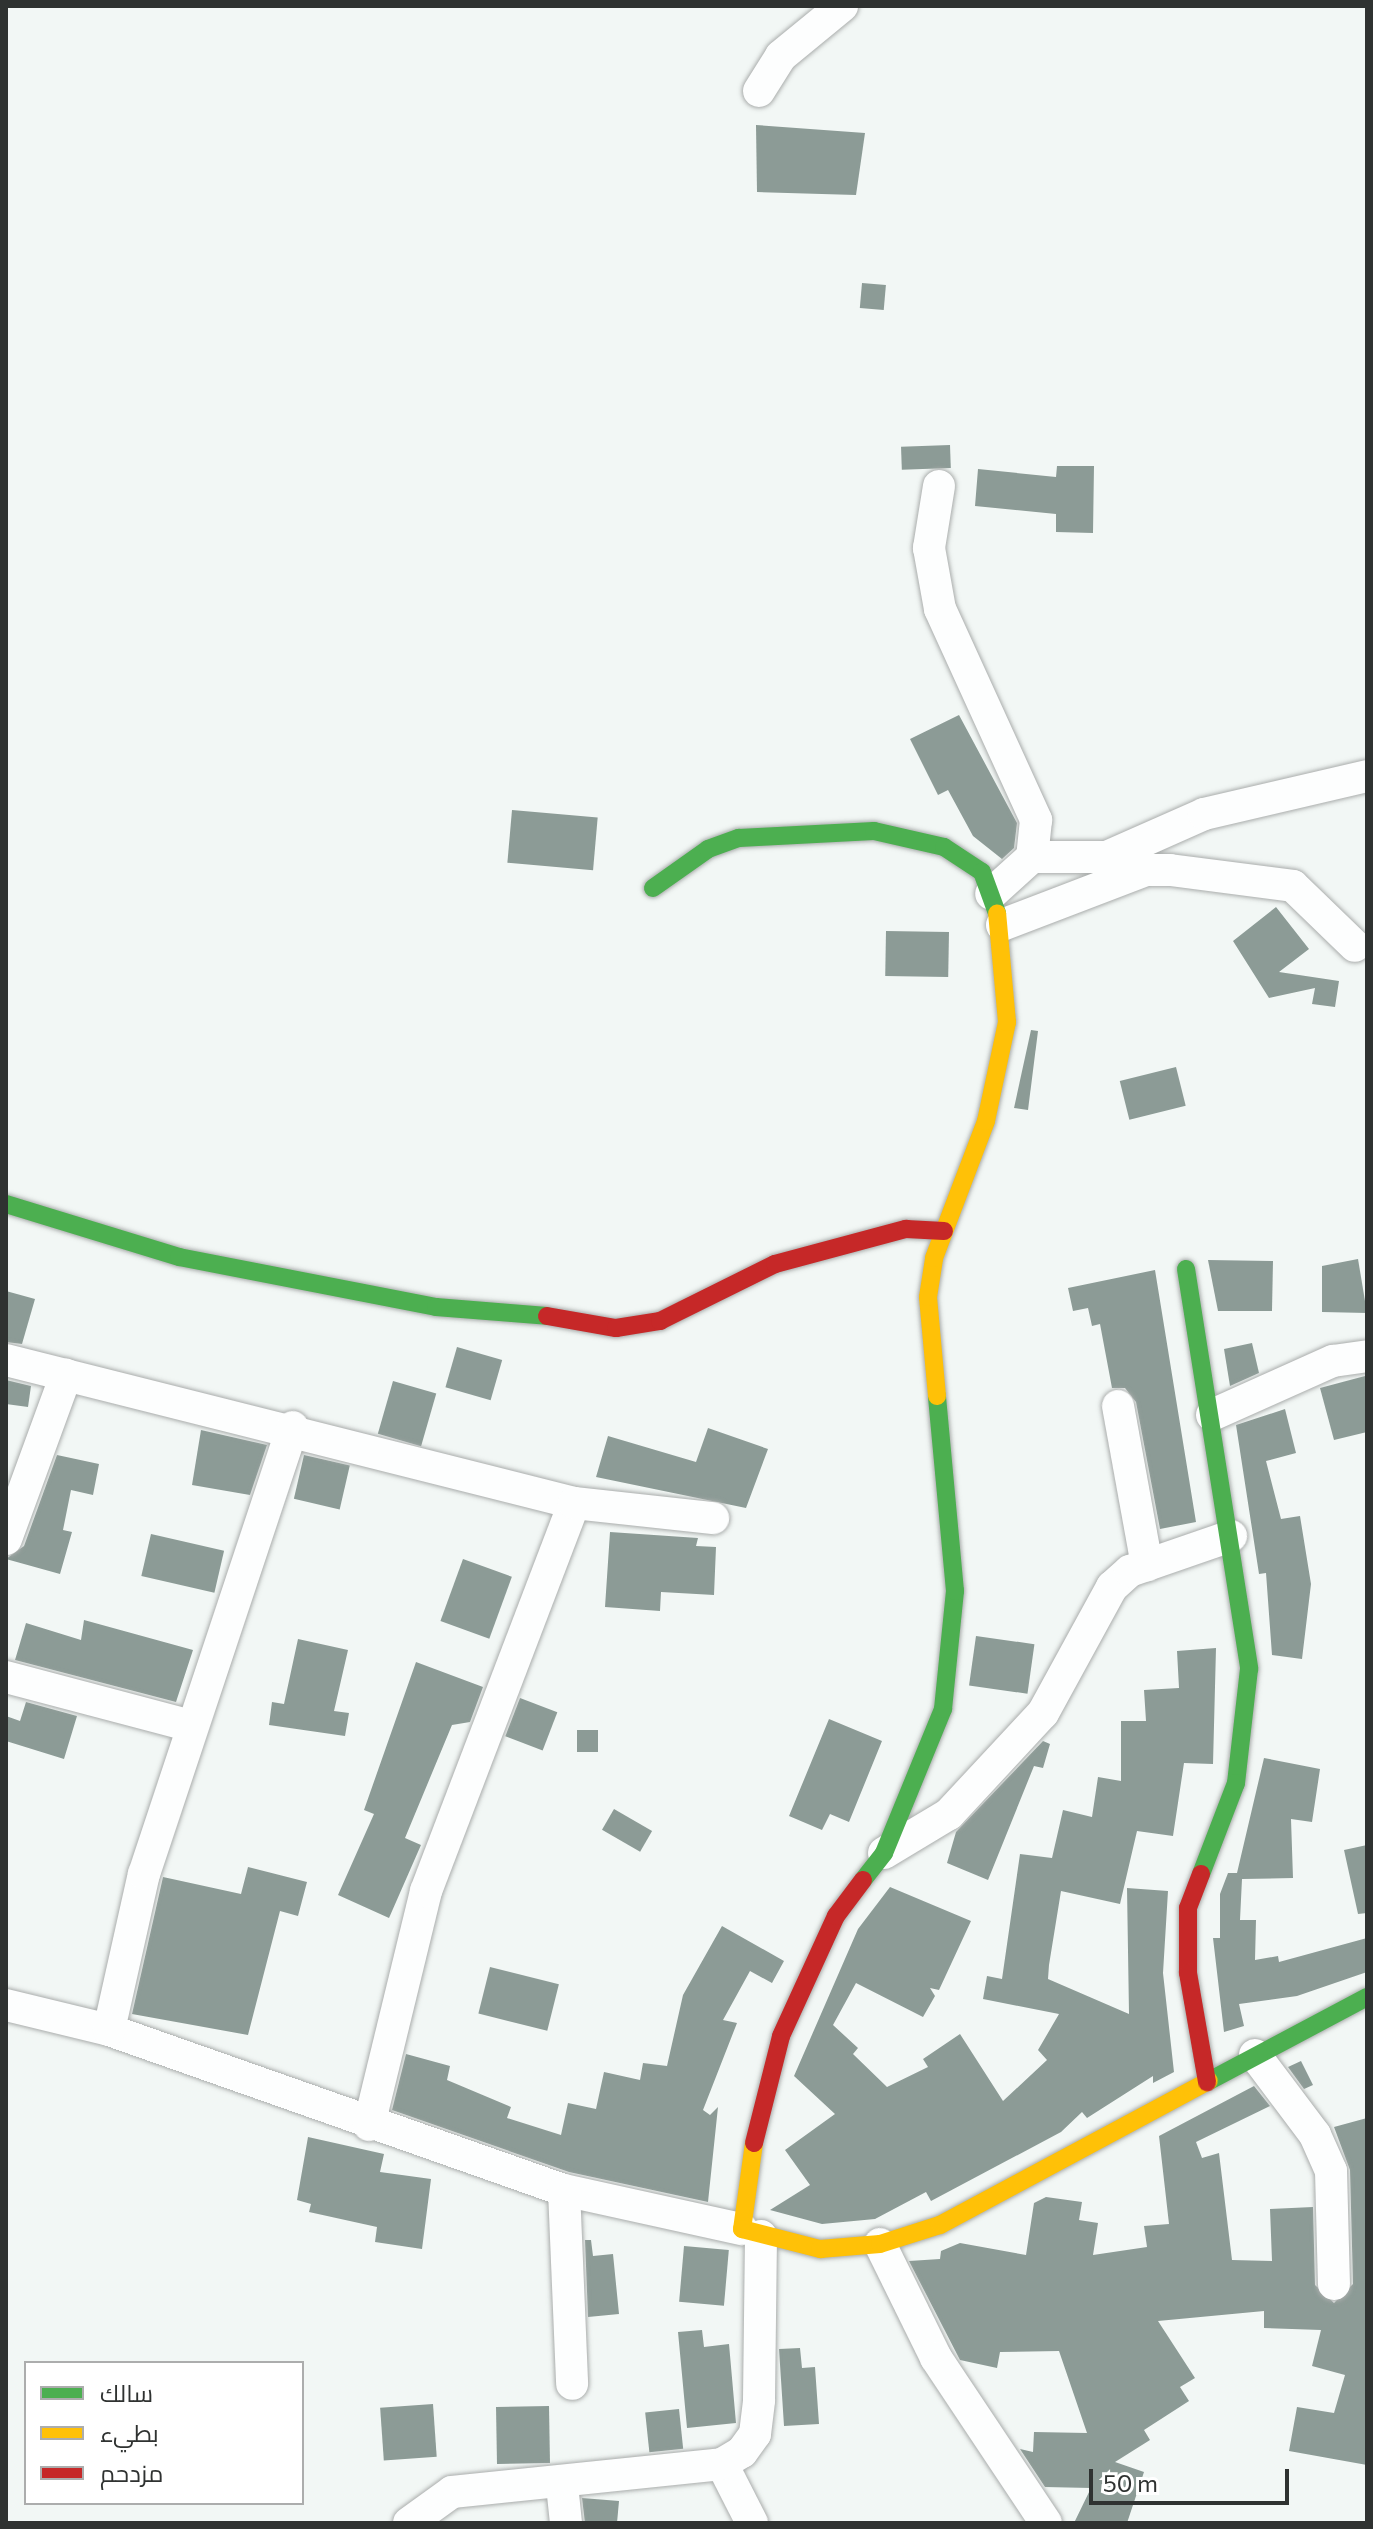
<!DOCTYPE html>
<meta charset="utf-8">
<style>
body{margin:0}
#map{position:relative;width:1373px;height:2529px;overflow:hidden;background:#f2f7f5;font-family:Commissioner,Cairo,sans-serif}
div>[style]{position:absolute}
.building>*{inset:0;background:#8c9b96;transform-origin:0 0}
.roads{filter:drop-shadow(0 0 2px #aaadac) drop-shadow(0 0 2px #aaadac)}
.street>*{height:32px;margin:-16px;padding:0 16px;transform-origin:16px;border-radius:16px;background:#fdfefe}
.fast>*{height:18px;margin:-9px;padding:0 9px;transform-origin:9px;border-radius:9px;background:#4caf50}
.slow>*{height:18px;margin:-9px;padding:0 9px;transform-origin:9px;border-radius:9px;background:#ffc107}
.jam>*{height:18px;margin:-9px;padding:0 9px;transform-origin:9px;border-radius:9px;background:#c62828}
span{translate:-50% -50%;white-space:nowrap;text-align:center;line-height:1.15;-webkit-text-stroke:8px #fff;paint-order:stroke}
.frame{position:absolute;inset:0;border:8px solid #2f3231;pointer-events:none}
.legend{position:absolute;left:24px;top:2361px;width:280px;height:144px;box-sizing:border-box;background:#fff;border:2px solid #acadad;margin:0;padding:10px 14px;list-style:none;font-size:24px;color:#2f3231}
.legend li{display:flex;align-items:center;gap:16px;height:40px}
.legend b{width:40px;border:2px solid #acadad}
.scale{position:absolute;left:1089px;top:2469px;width:200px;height:36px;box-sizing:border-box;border:4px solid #2f3231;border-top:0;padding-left:10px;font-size:24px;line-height:28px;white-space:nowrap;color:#2f3231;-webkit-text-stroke:6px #fff;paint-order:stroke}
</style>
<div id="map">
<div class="building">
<i style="clip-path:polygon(756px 125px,865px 133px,856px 195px,757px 192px)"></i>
<i style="left:862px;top:283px;width:24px;height:25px;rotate:5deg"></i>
<i style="left:950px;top:445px;width:23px;height:49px;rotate:88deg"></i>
<i style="clip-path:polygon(1057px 466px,1094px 466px,1093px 533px,1056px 532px,1056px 514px,975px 506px,978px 469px,1056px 477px)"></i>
<i style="clip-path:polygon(959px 715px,1017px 823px,1014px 848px,1002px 859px,973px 836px,948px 790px,938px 795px,910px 739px)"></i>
<i style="left:512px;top:810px;width:86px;height:53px;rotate:5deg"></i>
<i style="clip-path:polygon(1276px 907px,1309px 949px,1279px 972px,1339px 981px,1335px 1007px,1312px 1004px,1315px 988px,1269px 998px,1233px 941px)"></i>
<i style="left:886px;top:931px;width:63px;height:45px;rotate:1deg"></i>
<i style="clip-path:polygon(1031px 1030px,1038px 1031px,1028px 1110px,1014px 1108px)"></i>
<i style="left:1176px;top:1067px;width:40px;height:58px;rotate:76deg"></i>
<i style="clip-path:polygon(1358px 1259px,1367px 1313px,1322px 1312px,1322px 1266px)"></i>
<i style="clip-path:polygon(1208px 1260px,1273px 1261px,1272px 1311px,1218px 1311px)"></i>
<i style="clip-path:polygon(1155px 1270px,1196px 1522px,1160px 1529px,1136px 1402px,1125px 1388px,1112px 1388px,1100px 1324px,1092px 1326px,1088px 1308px,1073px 1311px,1068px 1288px)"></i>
<i style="clip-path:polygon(6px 1291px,35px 1299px,22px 1344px,6px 1342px)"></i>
<i style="clip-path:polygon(1252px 1343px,1259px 1373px,1230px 1386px,1224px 1349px)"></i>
<i style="left:457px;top:1347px;width:47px;height:42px;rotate:16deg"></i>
<i style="clip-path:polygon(1365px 1376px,1367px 1432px,1334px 1440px,1320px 1388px)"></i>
<i style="clip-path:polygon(6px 1380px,31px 1386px,28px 1407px,6px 1404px)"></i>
<i style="left:393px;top:1381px;width:45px;height:55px;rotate:16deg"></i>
<i style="clip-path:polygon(1285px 1409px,1296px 1453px,1266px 1461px,1281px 1519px,1300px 1516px,1311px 1584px,1302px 1659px,1272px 1655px,1266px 1573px,1259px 1574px,1236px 1425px)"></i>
<i style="clip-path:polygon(708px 1428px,768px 1449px,746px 1508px,596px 1477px,608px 1436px,696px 1462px)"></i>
<i style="clip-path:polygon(201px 1430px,267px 1445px,250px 1495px,192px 1485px)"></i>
<i style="clip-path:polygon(57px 1455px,99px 1464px,93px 1495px,71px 1490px,63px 1530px,72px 1532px,60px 1574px,6px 1559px,24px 1546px)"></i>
<i style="left:304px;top:1455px;width:47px;height:45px;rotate:13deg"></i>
<i style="clip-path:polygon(610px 1532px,698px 1538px,696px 1546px,716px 1547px,714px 1595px,661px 1592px,660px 1611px,605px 1607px)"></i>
<i style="left:151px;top:1534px;width:75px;height:43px;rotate:13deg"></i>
<i style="left:463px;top:1559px;width:52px;height:66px;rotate:20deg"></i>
<i style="clip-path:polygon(84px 1620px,193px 1650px,176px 1702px,15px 1660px,26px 1623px,81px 1640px)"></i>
<i style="left:976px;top:1636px;width:59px;height:50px;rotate:8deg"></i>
<i style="clip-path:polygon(298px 1639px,348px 1650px,334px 1711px,349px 1713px,345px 1736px,269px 1725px,272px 1702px,284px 1704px)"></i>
<i style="clip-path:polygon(1216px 1648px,1213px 1764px,1184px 1763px,1173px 1836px,1137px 1831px,1120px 1904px,1061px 1891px,1049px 1965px,1048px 1979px,1129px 2014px,1127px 1888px,1168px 1891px,1163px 1973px,1174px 2072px,1153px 2083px,1153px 2076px,1087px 2118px,1082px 2112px,1061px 2132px,931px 2201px,926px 2192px,875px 2219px,822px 2224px,770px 2210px,810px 2185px,785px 2150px,835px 2114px,794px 2076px,858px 1929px,890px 1887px,971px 1921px,939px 1990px,930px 1988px,935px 1996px,923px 2017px,856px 1983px,833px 2025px,858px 2048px,853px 2054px,887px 2087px,928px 2067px,923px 2059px,960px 2034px,1003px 2101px,1047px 2060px,1038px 2050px,1059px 2014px,983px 1999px,987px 1976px,1002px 1979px,1020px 1854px,1052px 1858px,1063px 1810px,1092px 1817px,1098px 1777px,1121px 1781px,1121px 1721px,1146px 1721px,1144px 1690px,1179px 1688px,1177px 1651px)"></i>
<i style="clip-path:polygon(416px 1662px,483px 1687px,470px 1722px,452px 1725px,405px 1838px,421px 1845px,389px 1918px,338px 1895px,374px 1814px,364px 1810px)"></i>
<i style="left:520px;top:1698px;width:40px;height:41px;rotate:21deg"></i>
<i style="clip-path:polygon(26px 1702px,77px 1716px,64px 1759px,6px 1741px,6px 1716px,20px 1721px)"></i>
<i style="clip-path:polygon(829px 1719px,882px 1741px,849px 1822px,830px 1814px,822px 1830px,789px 1816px)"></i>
<i style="left:577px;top:1730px;width:21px;height:22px"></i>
<i style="clip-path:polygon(1043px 1741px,1050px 1744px,1043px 1768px,1034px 1766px,988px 1880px,947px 1863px,956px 1832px)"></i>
<i style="clip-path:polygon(1264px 1758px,1320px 1769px,1312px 1822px,1291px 1819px,1293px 1878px,1242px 1879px,1240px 1920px,1256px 1920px,1255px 1960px,1278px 1956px,1279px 1962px,1367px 1938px,1367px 1972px,1297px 1996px,1239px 2004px,1244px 2026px,1224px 2032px,1213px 1938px,1220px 1938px,1220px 1894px,1228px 1873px,1237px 1873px)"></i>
<i style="left:614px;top:1809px;width:44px;height:24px;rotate:30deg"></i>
<i style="clip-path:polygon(1367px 1845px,1367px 1913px,1358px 1914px,1344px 1850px)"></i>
<i style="clip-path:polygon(248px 1867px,307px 1882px,298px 1916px,280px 1911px,248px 2035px,132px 2014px,163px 1877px,241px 1894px)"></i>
<i style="clip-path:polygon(722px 1926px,784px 1961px,772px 1983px,750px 1971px,723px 2020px,737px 2023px,703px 2110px,710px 2115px,718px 2107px,708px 2202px,569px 2172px,392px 2110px,406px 2054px,450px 2066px,447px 2080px,511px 2107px,507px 2118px,561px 2135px,568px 2103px,596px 2109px,604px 2072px,640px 2080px,643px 2063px,667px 2066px,683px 1995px)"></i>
<i style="left:490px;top:1967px;width:71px;height:48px;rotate:14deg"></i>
<i style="clip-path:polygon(1301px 2061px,1313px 2085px,1304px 2089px,1288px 2067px)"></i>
<i style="clip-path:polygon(1254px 2086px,1270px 2106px,1196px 2142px,1202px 2158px,1219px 2153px,1232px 2260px,1272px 2261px,1270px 2209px,1313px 2207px,1315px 2285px,1334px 2303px,1353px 2284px,1350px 2170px,1334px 2127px,1367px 2118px,1367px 2465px,1289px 2451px,1297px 2407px,1334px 2413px,1345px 2375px,1312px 2366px,1321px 2330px,1264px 2328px,1264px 2311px,1158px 2321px,1195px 2378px,1180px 2387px,1189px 2401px,1144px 2430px,1150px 2440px,1115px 2462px,1144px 2472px,1127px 2523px,1074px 2523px,1091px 2488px,1045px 2487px,1020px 2449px,1033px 2452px,1034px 2432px,1087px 2433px,1059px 2351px,1000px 2352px,997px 2368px,960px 2360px,909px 2261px,940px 2259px,941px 2251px,960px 2243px,1026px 2255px,1034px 2203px,1046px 2197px,1082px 2202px,1079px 2220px,1098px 2223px,1093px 2255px,1147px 2247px,1144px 2226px,1169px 2224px,1159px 2136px)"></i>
<i style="clip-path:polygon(308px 2137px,384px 2154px,380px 2172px,431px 2179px,422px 2249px,375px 2242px,377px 2227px,309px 2212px,311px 2204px,297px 2200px)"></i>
<i style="clip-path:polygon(585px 2240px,591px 2240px,593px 2256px,613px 2254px,619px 2314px,588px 2317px)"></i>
<i style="left:684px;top:2246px;width:45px;height:56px;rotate:5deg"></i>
<i style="clip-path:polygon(702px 2330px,704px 2347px,729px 2344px,736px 2423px,687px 2428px,678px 2332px)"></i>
<i style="clip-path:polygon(800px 2348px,802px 2368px,815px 2367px,819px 2424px,784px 2426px,779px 2349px)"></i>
<i style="left:433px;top:2404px;width:53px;height:53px;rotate:86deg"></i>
<i style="left:549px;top:2406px;width:57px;height:53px;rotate:89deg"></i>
<i style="left:679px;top:2409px;width:40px;height:34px;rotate:84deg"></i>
<i style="clip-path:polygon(582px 2498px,619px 2501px,617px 2523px,585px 2523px)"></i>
</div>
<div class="roads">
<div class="street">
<i style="left:759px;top:91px;width:41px;rotate:-57.8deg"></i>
<i style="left:781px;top:56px;width:79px;rotate:-39.3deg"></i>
<i style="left:939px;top:486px;width:63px;rotate:99.2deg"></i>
<i style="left:929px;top:548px;width:62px;rotate:79.8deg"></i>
<i style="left:940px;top:609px;width:232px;rotate:65.5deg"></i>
<i style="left:1036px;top:820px;width:37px;rotate:96deg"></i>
<i style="left:1032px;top:857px;width:55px;rotate:137.9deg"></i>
<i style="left:1032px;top:857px;width:75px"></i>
<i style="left:1107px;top:857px;width:106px;rotate:-23.9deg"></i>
<i style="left:1204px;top:814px;width:167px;rotate:-13.1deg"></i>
<i style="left:1002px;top:925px;width:154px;rotate:-20.9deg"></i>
<i style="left:1146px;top:870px;width:24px"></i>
<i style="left:1170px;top:870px;width:124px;rotate:7.4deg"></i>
<i style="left:1293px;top:886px;width:86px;rotate:44.1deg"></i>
<i style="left:6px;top:1360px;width:586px;rotate:14.13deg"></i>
<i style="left:1118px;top:1406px;width:162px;rotate:79.7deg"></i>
<i style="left:1212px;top:1415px;width:133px;rotate:-24.1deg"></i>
<i style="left:1333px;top:1361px;width:34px;rotate:-8deg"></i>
<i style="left:6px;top:1539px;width:175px;rotate:-69.9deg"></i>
<i style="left:6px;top:1677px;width:191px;rotate:14.8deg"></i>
<i style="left:884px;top:1853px;width:76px;rotate:-31deg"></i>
<i style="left:949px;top:1814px;width:138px;rotate:-47.1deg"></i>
<i style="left:1043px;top:1713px;width:144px;rotate:-61.3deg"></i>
<i style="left:1112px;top:1587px;width:24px;rotate:-42deg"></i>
<i style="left:1130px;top:1571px;width:107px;rotate:-19.1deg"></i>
<i style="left:6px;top:2005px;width:106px;rotate:13.6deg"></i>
<i style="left:109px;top:2030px;width:482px;rotate:19.4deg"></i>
<i style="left:564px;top:2190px;width:182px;rotate:12.4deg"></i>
<i style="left:109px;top:2030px;width:160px;rotate:-77.4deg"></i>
<i style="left:144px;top:1874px;width:471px;rotate:-71.6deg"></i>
<i style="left:1255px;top:2055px;width:100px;rotate:53.1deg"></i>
<i style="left:1315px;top:2135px;width:39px;rotate:66deg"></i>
<i style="left:1331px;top:2171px;width:113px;rotate:88.5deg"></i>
<i style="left:369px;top:2125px;width:241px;rotate:-76.3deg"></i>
<i style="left:426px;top:1891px;width:415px;rotate:-69.1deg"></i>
<i style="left:574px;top:1503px;width:140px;rotate:6.2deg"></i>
<i style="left:564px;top:2190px;width:194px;rotate:87.6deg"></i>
<i style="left:880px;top:2244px;width:127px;rotate:63.8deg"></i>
<i style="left:936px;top:2358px;width:198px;rotate:56.3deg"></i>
<i style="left:722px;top:2464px;width:66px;rotate:63deg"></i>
<i style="left:562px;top:2485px;width:38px;rotate:84deg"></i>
<i style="left:409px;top:2523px;width:53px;rotate:-35.8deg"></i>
<i style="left:452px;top:2492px;width:271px;rotate:-5.9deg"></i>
<i style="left:722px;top:2464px;width:23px;rotate:-31deg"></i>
<i style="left:742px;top:2452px;width:22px;rotate:-54deg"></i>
<i style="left:755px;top:2434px;width:34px;rotate:-83deg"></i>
<i style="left:759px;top:2400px;width:164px;rotate:-89.3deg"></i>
</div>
<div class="fast">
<i style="left:653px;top:888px;width:67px;rotate:-35.3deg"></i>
<i style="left:708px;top:849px;width:33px;rotate:-20deg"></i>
<i style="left:739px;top:838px;width:135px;rotate:-3deg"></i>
<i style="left:874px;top:831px;width:72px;rotate:12.9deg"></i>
<i style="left:944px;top:847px;width:45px;rotate:33.3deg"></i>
<i style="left:982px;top:872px;width:44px;rotate:69.9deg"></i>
<i style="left:6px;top:1204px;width:181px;rotate:17deg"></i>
<i style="left:179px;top:1257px;width:262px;rotate:11deg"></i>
<i style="left:436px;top:1307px;width:111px;rotate:4.6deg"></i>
<i style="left:1186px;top:1269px;width:405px;rotate:81deg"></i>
<i style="left:1249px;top:1669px;width:115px;rotate:96.5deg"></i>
<i style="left:1236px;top:1783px;width:97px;rotate:111deg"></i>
<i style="left:863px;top:1880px;width:34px;rotate:-52deg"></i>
<i style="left:884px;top:1853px;width:156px;rotate:-67.7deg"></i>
<i style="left:943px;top:1709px;width:119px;rotate:-84.2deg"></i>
<i style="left:955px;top:1591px;width:196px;rotate:-95.3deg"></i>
<i style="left:1209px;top:2081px;width:179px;rotate:-28deg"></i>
</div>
<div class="slow">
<i style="left:937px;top:1396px;width:99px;rotate:-95.2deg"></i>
<i style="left:928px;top:1297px;width:39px;rotate:-81deg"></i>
<i style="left:934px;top:1258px;width:147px;rotate:-69.2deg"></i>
<i style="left:986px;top:1121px;width:101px;rotate:-78deg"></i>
<i style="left:1007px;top:1022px;width:109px;rotate:-95.2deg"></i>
<i style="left:754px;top:2143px;width:87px;rotate:97.9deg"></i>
<i style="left:742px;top:2229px;width:81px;rotate:14.4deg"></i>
<i style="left:820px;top:2249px;width:60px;rotate:-4.8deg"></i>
<i style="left:880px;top:2244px;width:63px;rotate:-17.6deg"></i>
<i style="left:940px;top:2225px;width:305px;rotate:-28.2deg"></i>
</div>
<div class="jam">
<i style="left:547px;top:1316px;width:70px;rotate:9.9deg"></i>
<i style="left:616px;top:1328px;width:45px;rotate:-9deg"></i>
<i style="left:660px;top:1321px;width:128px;rotate:-26.4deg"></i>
<i style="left:775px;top:1264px;width:136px;rotate:-15deg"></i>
<i style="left:906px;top:1229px;width:38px;rotate:3deg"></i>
<i style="left:1201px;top:1874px;width:36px;rotate:111deg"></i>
<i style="left:1188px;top:1908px;width:65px;rotate:90deg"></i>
<i style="left:1188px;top:1973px;width:111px;rotate:80.1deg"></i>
<i style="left:754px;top:2143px;width:110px;rotate:-75.8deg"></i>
<i style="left:781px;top:2036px;width:132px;rotate:-65.4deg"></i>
<i style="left:836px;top:1916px;width:45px;rotate:-53.1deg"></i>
</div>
</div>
<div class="frame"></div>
<ul class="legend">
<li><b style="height:10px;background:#4caf50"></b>سالك</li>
<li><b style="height:10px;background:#ffc107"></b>بطيء</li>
<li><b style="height:10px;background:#c62828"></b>مزدحم</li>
</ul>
<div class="scale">50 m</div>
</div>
